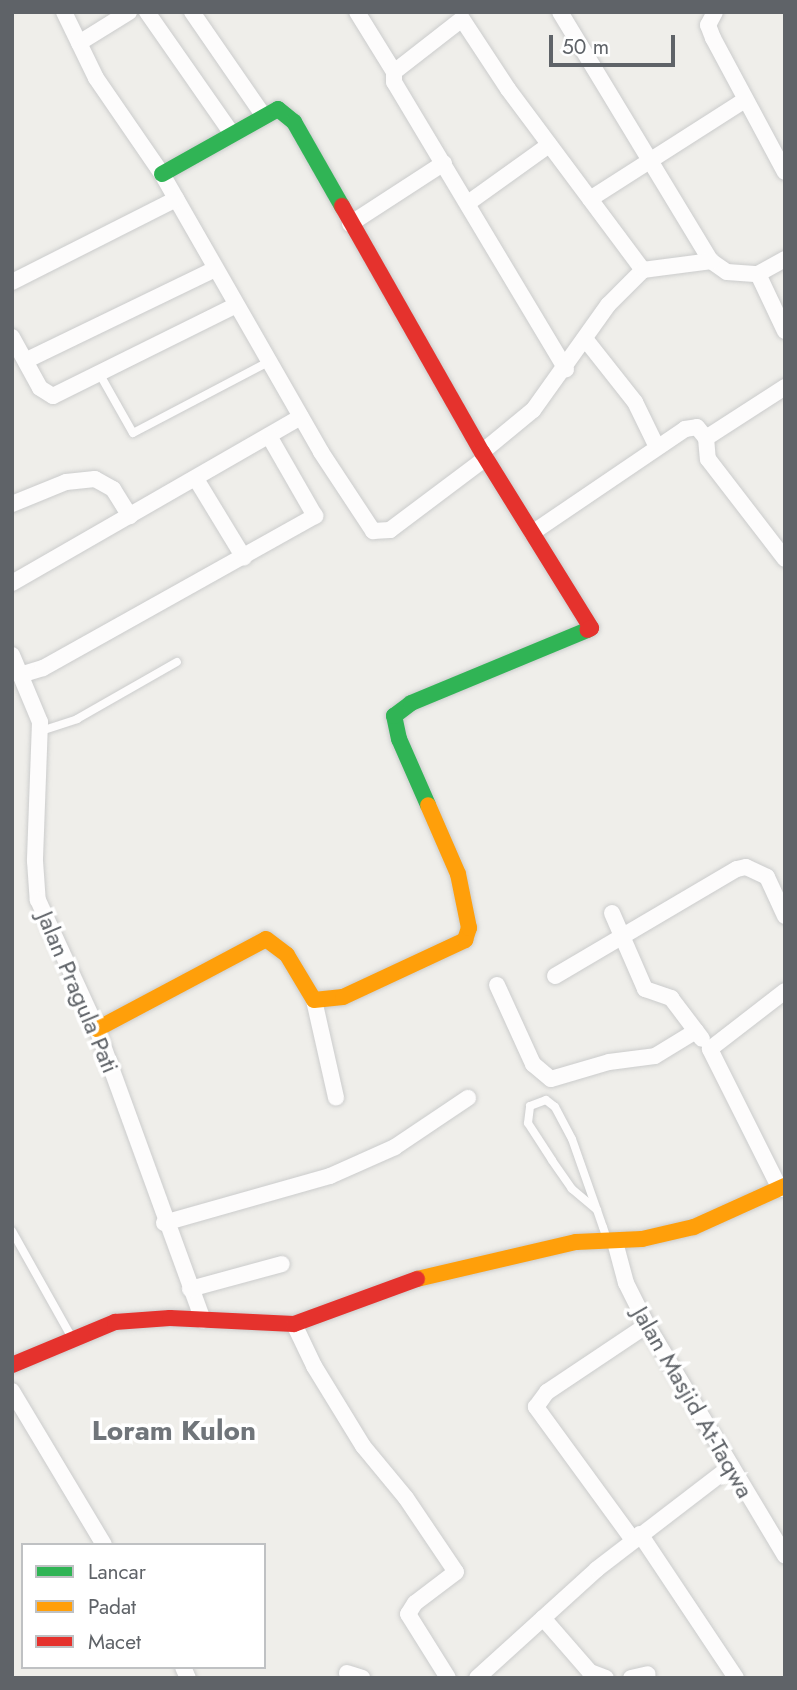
<!DOCTYPE html>
<style>
body{margin:0}
#map{position:relative;width:797px;height:1690px;overflow:hidden;background:#efeeea;font-family:Jost,sans-serif}
div>[style]{position:absolute}
.roads{filter:drop-shadow(0 0 2px #cbcccc) drop-shadow(0 0 2px #cbcccc)}
.lane>*{height:8px;margin:-4px;padding:0 4px;transform-origin:4px;border-radius:4px;background:#fdfcfc}
.street>*{height:16px;margin:-8px;padding:0 8px;transform-origin:8px;border-radius:8px;background:#fdfcfc}
.fast>*{height:16px;margin:-8px;padding:0 8px;transform-origin:8px;border-radius:8px;background:#30b455}
.slow>*{height:16px;margin:-8px;padding:0 8px;transform-origin:8px;border-radius:8px;background:#ff9f0a}
.jam>*{height:16px;margin:-8px;padding:0 8px;transform-origin:8px;border-radius:8px;background:#e5322d}
span{translate:-50% -50%;white-space:nowrap;text-align:center;line-height:1.15;-webkit-text-stroke:7px #fff;paint-order:stroke}
.street-label{font-size:24px;color:#5f6368}
.quarter-label{font-size:28px;color:#70757a;font-weight:700}
.frame{position:absolute;inset:0;border:14px solid #5f6368;pointer-events:none}
.legend{position:absolute;left:21px;top:1543px;width:245px;height:126px;box-sizing:border-box;background:#fff;border:2px solid #bfc1c3;margin:0;padding:9px 12px;list-style:none;font-size:21px;color:#5f6368}
.legend li{display:flex;align-items:center;gap:14px;height:35px}
.legend b{width:35px;border:2px solid #bfc1c3}
.scale{position:absolute;left:549px;top:35px;width:126px;height:32px;box-sizing:border-box;border:4px solid #5f6368;border-top:0;padding-left:9px;font-size:21px;line-height:24px;white-space:nowrap;color:#5f6368;-webkit-text-stroke:5px #fff;paint-order:stroke}
</style>
<div id="map">
<div class="roads">
<div class="lane">
<i style="left:99px;top:373px;width:69px;rotate:60.5deg"></i>
<i style="left:133px;top:433px;width:153px;rotate:-27.7deg"></i>
<i style="left:41px;top:731px;width:38px;rotate:-18deg"></i>
<i style="left:77px;top:719px;width:115px;rotate:-29.7deg"></i>
<i style="left:597px;top:1210px;width:33px;rotate:-140deg"></i>
<i style="left:572px;top:1189px;width:35px;rotate:-125deg"></i>
<i style="left:552px;top:1160px;width:44px;rotate:-123deg"></i>
<i style="left:528px;top:1123px;width:17px;rotate:-83deg"></i>
<i style="left:530px;top:1106px;width:17px;rotate:-21deg"></i>
<i style="left:546px;top:1100px;width:11px;rotate:38deg"></i>
<i style="left:555px;top:1107px;width:36px;rotate:62deg"></i>
<i style="left:572px;top:1139px;width:75px;rotate:70.6deg"></i>
<i style="left:597px;top:1210px;width:18px;rotate:71deg"></i>
<i style="left:603px;top:1227px;width:13px;rotate:72deg"></i>
<i style="left:12px;top:1231px;width:123px;rotate:60.7deg"></i>
</div>
<div class="street">
<i style="left:64px;top:12px;width:73px;rotate:64.1deg"></i>
<i style="left:96px;top:78px;width:116px;rotate:55.5deg"></i>
<i style="left:162px;top:174px;width:320px;rotate:60.2deg"></i>
<i style="left:321px;top:452px;width:95px;rotate:56.6deg"></i>
<i style="left:373px;top:531px;width:17px;rotate:-3deg"></i>
<i style="left:390px;top:530px;width:120px;rotate:-36.9deg"></i>
<i style="left:147px;top:12px;width:145px;rotate:55.1deg"></i>
<i style="left:192px;top:12px;width:125px;rotate:55.4deg"></i>
<i style="left:357px;top:12px;width:70px;rotate:58.3deg"></i>
<i style="left:394px;top:72px;width:86px;rotate:-37.9deg"></i>
<i style="left:462px;top:19px;width:84px;rotate:56.7deg"></i>
<i style="left:508px;top:89px;width:226px;rotate:53.3deg"></i>
<i style="left:643px;top:270px;width:49px;rotate:135deg"></i>
<i style="left:608px;top:305px;width:129px;rotate:125.5deg"></i>
<i style="left:533px;top:410px;width:66px;rotate:140.5deg"></i>
<i style="left:560px;top:12px;width:291px;rotate:58.8deg"></i>
<i style="left:711px;top:261px;width:19px;rotate:35deg"></i>
<i style="left:727px;top:272px;width:31px;rotate:4deg"></i>
<i style="left:715px;top:12px;width:15px;rotate:118deg"></i>
<i style="left:708px;top:25px;width:14px;rotate:69deg"></i>
<i style="left:713px;top:38px;width:152px;rotate:61.8deg"></i>
<i style="left:79px;top:43px;width:59px;rotate:-31.8deg"></i>
<i style="left:394px;top:72px;width:10px;rotate:90deg"></i>
<i style="left:394px;top:82px;width:335px;rotate:59.1deg"></i>
<i style="left:590px;top:199px;width:182px;rotate:-32.6deg"></i>
<i style="left:468px;top:203px;width:100px;rotate:-35.6deg"></i>
<i style="left:350px;top:224px;width:112px;rotate:-33deg"></i>
<i style="left:785px;top:259px;width:31px;rotate:151deg"></i>
<i style="left:758px;top:274px;width:63px;rotate:64.7deg"></i>
<i style="left:643px;top:270px;width:69px;rotate:-7.5deg"></i>
<i style="left:12px;top:282px;width:184px;rotate:-26.8deg"></i>
<i style="left:12px;top:337px;width:58px;rotate:61.2deg"></i>
<i style="left:40px;top:388px;width:15px;rotate:32deg"></i>
<i style="left:53px;top:396px;width:204px;rotate:-26.4deg"></i>
<i style="left:586px;top:340px;width:79px;rotate:51.7deg"></i>
<i style="left:635px;top:402px;width:48px;rotate:64deg"></i>
<i style="left:27px;top:360px;width:209px;rotate:-25.8deg"></i>
<i style="left:785px;top:387px;width:94px;rotate:147.2deg"></i>
<i style="left:706px;top:438px;width:21px;rotate:85deg"></i>
<i style="left:708px;top:459px;width:126px;rotate:52.4deg"></i>
<i style="left:196px;top:479px;width:92px;rotate:58.7deg"></i>
<i style="left:12px;top:504px;width:58px;rotate:-22.2deg"></i>
<i style="left:66px;top:482px;width:29px;rotate:-6deg"></i>
<i style="left:95px;top:479px;width:21px;rotate:29deg"></i>
<i style="left:113px;top:489px;width:32px;rotate:58deg"></i>
<i style="left:532px;top:533px;width:185px;rotate:-34.2deg"></i>
<i style="left:685px;top:429px;width:12px;rotate:-9deg"></i>
<i style="left:697px;top:427px;width:14px;rotate:51deg"></i>
<i style="left:12px;top:583px;width:333px;rotate:-29.9deg"></i>
<i style="left:12px;top:655px;width:73px;rotate:67.3deg"></i>
<i style="left:40px;top:722px;width:139px;rotate:92.1deg"></i>
<i style="left:35px;top:861px;width:39px;rotate:86deg"></i>
<i style="left:38px;top:900px;width:142px;rotate:65.4deg"></i>
<i style="left:97px;top:1029px;width:310px;rotate:70deg"></i>
<i style="left:20px;top:675px;width:24px;rotate:-17deg"></i>
<i style="left:43px;top:668px;width:312px;rotate:-29.2deg"></i>
<i style="left:315px;top:516px;width:92px;rotate:-119.9deg"></i>
<i style="left:612px;top:913px;width:83px;rotate:66.5deg"></i>
<i style="left:645px;top:989px;width:28px;rotate:19deg"></i>
<i style="left:671px;top:998px;width:51px;rotate:52.9deg"></i>
<i style="left:555px;top:976px;width:211px;rotate:-30.5deg"></i>
<i style="left:737px;top:869px;width:9px;rotate:-13deg"></i>
<i style="left:746px;top:867px;width:23px;rotate:25deg"></i>
<i style="left:767px;top:877px;width:43px;rotate:65.2deg"></i>
<i style="left:497px;top:985px;width:87px;rotate:65.5deg"></i>
<i style="left:533px;top:1064px;width:23px;rotate:40deg"></i>
<i style="left:551px;top:1079px;width:60px;rotate:-16.3deg"></i>
<i style="left:609px;top:1062px;width:46px;rotate:-7.4deg"></i>
<i style="left:655px;top:1056px;width:48px;rotate:-31.4deg"></i>
<i style="left:314px;top:1000px;width:100px;rotate:77.3deg"></i>
<i style="left:780px;top:1189px;width:157px;rotate:-116.6deg"></i>
<i style="left:710px;top:1049px;width:95px;rotate:-37.7deg"></i>
<i style="left:164px;top:1223px;width:173px;rotate:-15.8deg"></i>
<i style="left:330px;top:1176px;width:71px;rotate:-24deg"></i>
<i style="left:395px;top:1147px;width:88px;rotate:-33.9deg"></i>
<i style="left:615px;top:1242px;width:42px;rotate:75deg"></i>
<i style="left:626px;top:1283px;width:47px;rotate:63.4deg"></i>
<i style="left:647px;top:1325px;width:269px;rotate:59.1deg"></i>
<i style="left:190px;top:1289px;width:95px;rotate:-15.2deg"></i>
<i style="left:294px;top:1324px;width:47px;rotate:64.5deg"></i>
<i style="left:314px;top:1366px;width:94px;rotate:58.5deg"></i>
<i style="left:363px;top:1446px;width:67px;rotate:50.4deg"></i>
<i style="left:406px;top:1498px;width:89px;rotate:56deg"></i>
<i style="left:456px;top:1572px;width:51px;rotate:142.9deg"></i>
<i style="left:415px;top:1603px;width:13px;rotate:122deg"></i>
<i style="left:408px;top:1614px;width:75px;rotate:58deg"></i>
<i style="left:12px;top:1391px;width:179px;rotate:59.1deg"></i>
<i style="left:640px;top:1534px;width:173px;rotate:56.3deg"></i>
<i style="left:633px;top:1540px;width:165px;rotate:-126.1deg"></i>
<i style="left:536px;top:1407px;width:19px;rotate:-54deg"></i>
<i style="left:547px;top:1392px;width:120px;rotate:-33.8deg"></i>
<i style="left:543px;top:1618px;width:72px;rotate:49deg"></i>
<i style="left:590px;top:1672px;width:17px;rotate:21deg"></i>
<i style="left:183px;top:1667px;width:12px;rotate:66deg"></i>
<i style="left:347px;top:1673px;width:16px;rotate:18deg"></i>
<i style="left:477px;top:1678px;width:162px;rotate:-42.2deg"></i>
<i style="left:597px;top:1569px;width:169px;rotate:-37.5deg"></i>
<i style="left:631px;top:1678px;width:17px;rotate:-13deg"></i>
</div>
<div class="fast">
<i style="left:162px;top:174px;width:133px;rotate:-29.3deg"></i>
<i style="left:278px;top:109px;width:21px;rotate:39deg"></i>
<i style="left:294px;top:122px;width:97px;rotate:60.3deg"></i>
<i style="left:428px;top:805px;width:72px;rotate:-113.7deg"></i>
<i style="left:399px;top:739px;width:24px;rotate:-102deg"></i>
<i style="left:394px;top:716px;width:21px;rotate:-37deg"></i>
<i style="left:411px;top:703px;width:191px;rotate:-22.5deg"></i>
</div>
<div class="slow">
<i style="left:97px;top:1029px;width:191px;rotate:-28deg"></i>
<i style="left:266px;top:939px;width:26px;rotate:37deg"></i>
<i style="left:287px;top:955px;width:52px;rotate:59deg"></i>
<i style="left:314px;top:1000px;width:29px;rotate:-6deg"></i>
<i style="left:343px;top:997px;width:135px;rotate:-25deg"></i>
<i style="left:465px;top:940px;width:13px;rotate:-72deg"></i>
<i style="left:469px;top:928px;width:55px;rotate:-101.5deg"></i>
<i style="left:458px;top:874px;width:75px;rotate:-113.5deg"></i>
<i style="left:417px;top:1279px;width:163px;rotate:-13.1deg"></i>
<i style="left:576px;top:1242px;width:66px;rotate:-2.6deg"></i>
<i style="left:642px;top:1239px;width:53px;rotate:-13deg"></i>
<i style="left:694px;top:1227px;width:100px;rotate:-24.3deg"></i>
</div>
<div class="jam">
<i style="left:342px;top:206px;width:283px;rotate:60.4deg"></i>
<i style="left:482px;top:452px;width:207px;rotate:58.2deg"></i>
<i style="left:591px;top:628px;width:4px;rotate:153deg"></i>
<i style="left:12px;top:1365px;width:112px;rotate:-22.7deg"></i>
<i style="left:115px;top:1322px;width:55px;rotate:-4.2deg"></i>
<i style="left:170px;top:1318px;width:124px;rotate:2.8deg"></i>
<i style="left:294px;top:1324px;width:131px;rotate:-20.1deg"></i>
</div>
</div>
<div class="street-label">
<span style="left:78px;top:992px;rotate:67deg">Jalan Pragula Pati</span>
<span style="left:693px;top:1402px;rotate:60deg">Jalan Masjid At-Taqwa</span>
</div>
<div class="quarter-label">
<span style="left:174px;top:1431px">Loram Kulon</span>
</div>
<div class="frame"></div>
<ul class="legend">
<li><b style="height:9px;background:#30b455"></b>Lancar</li>
<li><b style="height:9px;background:#ff9f0a"></b>Padat</li>
<li><b style="height:9px;background:#e5322d"></b>Macet</li>
</ul>
<div class="scale">50 m</div>
</div>
